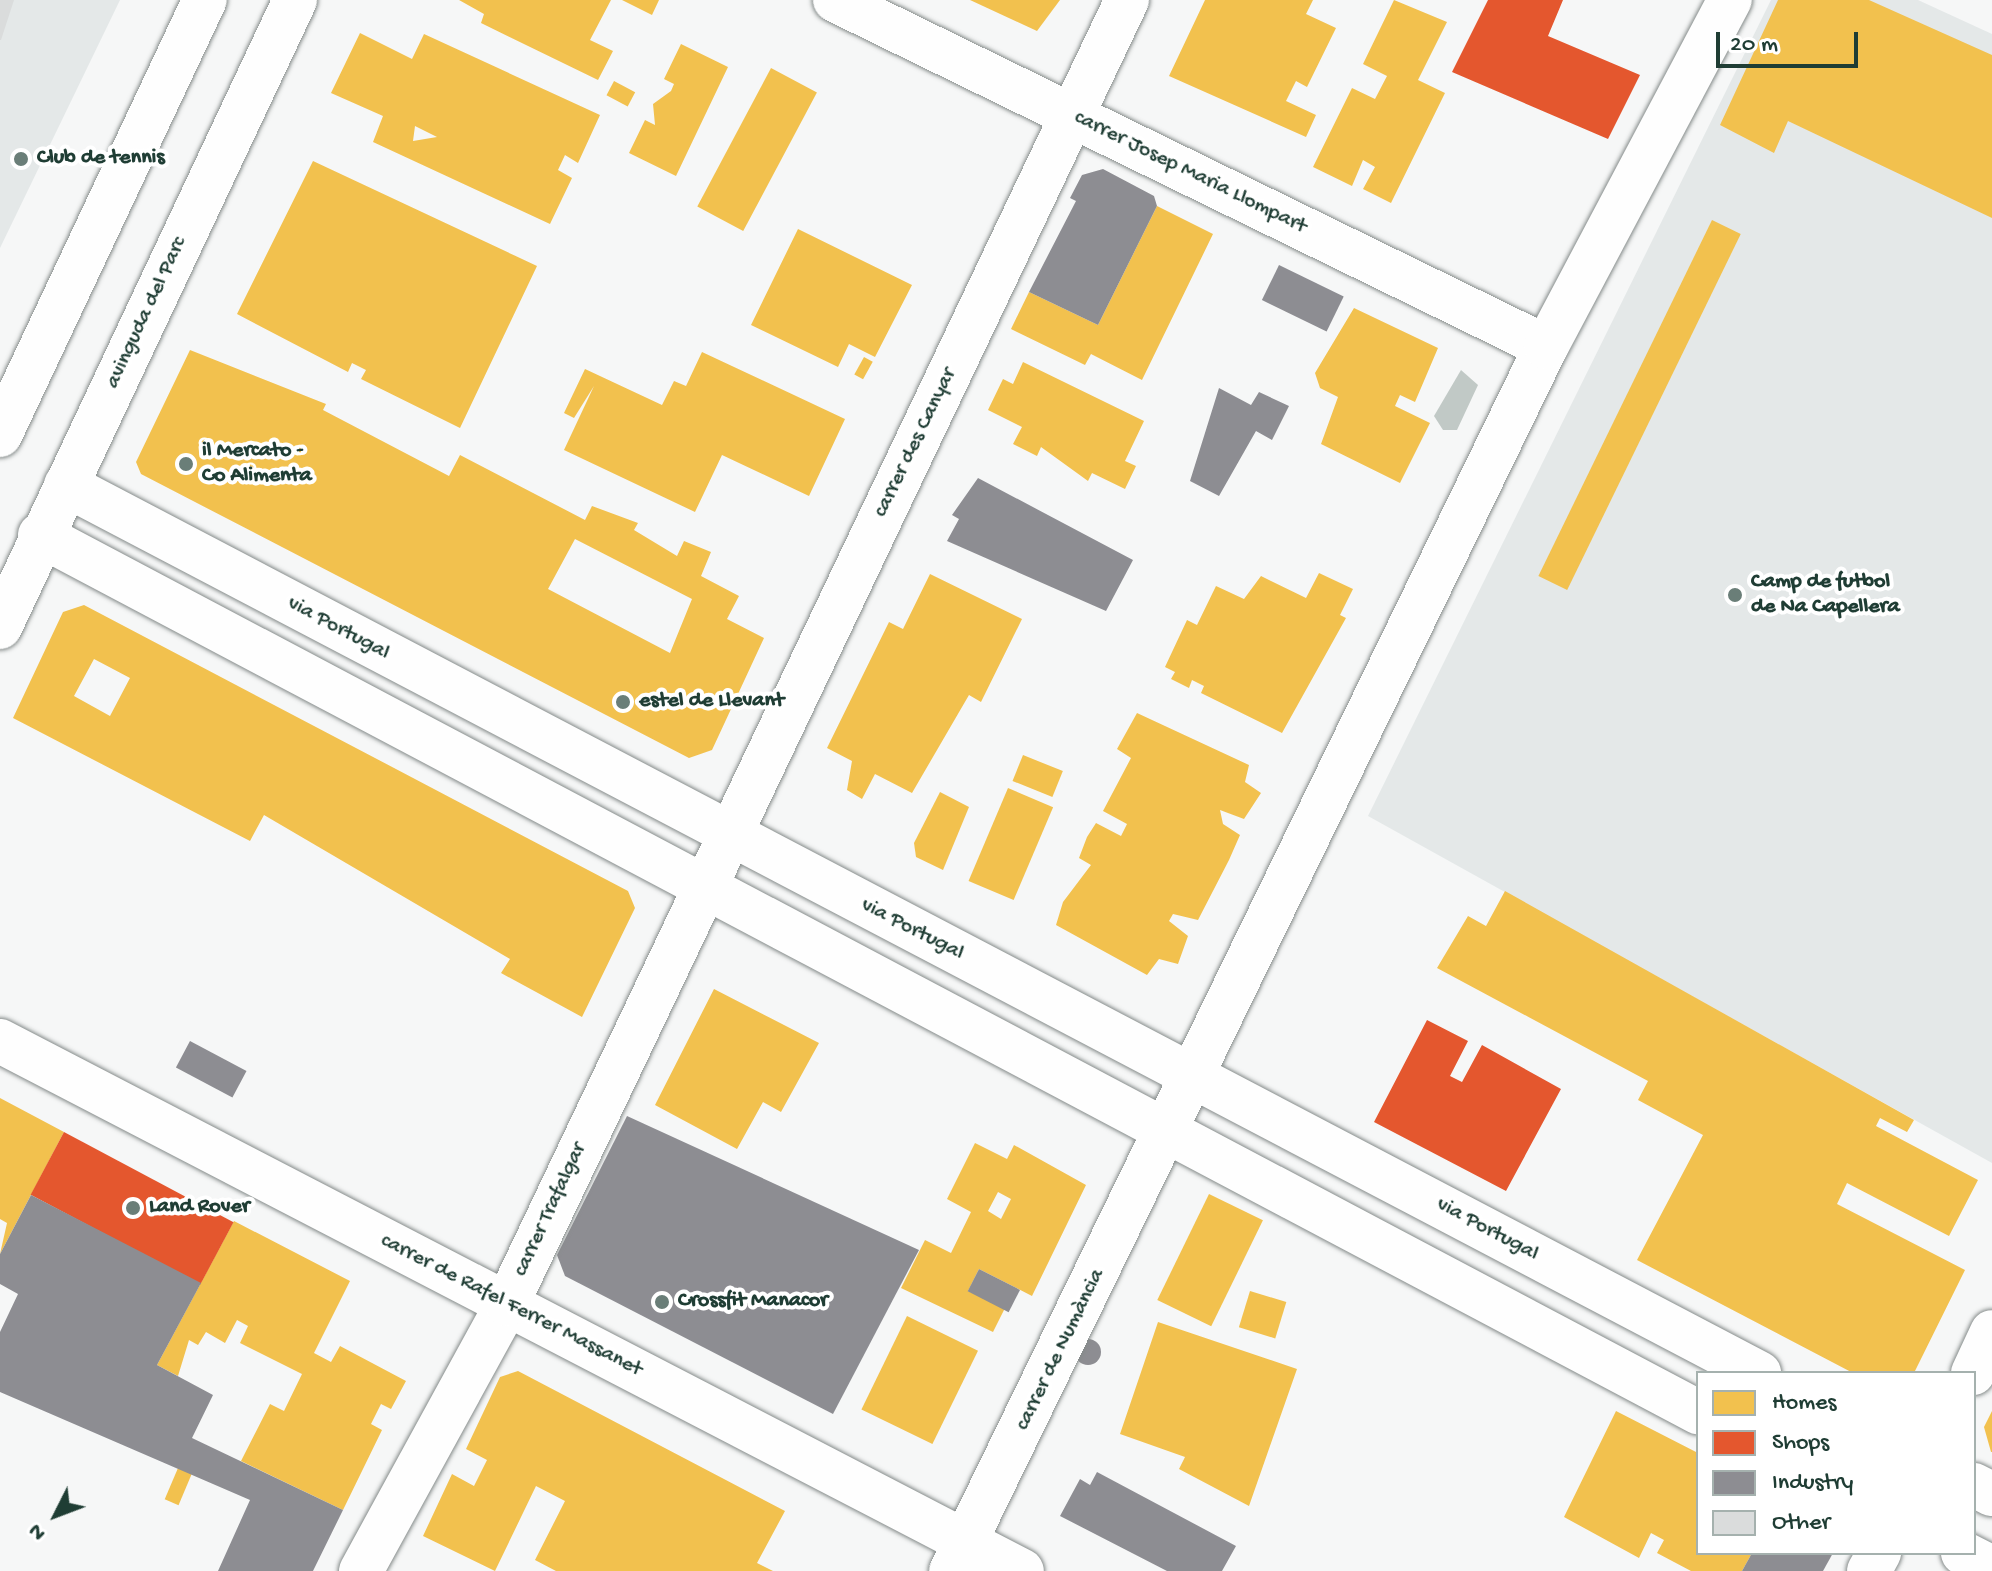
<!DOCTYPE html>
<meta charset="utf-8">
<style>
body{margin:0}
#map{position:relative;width:1992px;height:1571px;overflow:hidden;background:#f6f7f7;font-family:"Gochi Hand",sans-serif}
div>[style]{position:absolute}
.green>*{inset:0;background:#e4e8e8}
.water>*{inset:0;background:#c1c9c6}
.homes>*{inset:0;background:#f2c14e;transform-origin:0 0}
.shops>*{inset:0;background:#e4572e;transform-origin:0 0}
.industry>*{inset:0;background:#8d8d92;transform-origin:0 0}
.round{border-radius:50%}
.building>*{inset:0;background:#dadcdc}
.roads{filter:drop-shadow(0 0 2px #858b8a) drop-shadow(0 0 2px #858b8a)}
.street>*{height:44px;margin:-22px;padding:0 22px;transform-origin:22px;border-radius:22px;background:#fefefe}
.secondary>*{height:44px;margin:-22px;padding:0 22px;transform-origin:22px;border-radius:22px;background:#fefefe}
.dots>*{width:22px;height:22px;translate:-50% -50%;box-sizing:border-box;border:4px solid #fff;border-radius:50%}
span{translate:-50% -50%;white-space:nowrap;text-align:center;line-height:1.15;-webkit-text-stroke:8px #fff;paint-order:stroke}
.poi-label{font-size:22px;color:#1f3d34;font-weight:700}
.left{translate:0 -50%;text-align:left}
.street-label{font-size:22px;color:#1f3d34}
.legend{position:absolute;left:1696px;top:1371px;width:280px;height:184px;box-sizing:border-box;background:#fff;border:2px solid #a5b1ae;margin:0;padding:10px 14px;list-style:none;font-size:24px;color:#1f3d34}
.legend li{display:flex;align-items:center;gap:16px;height:40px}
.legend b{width:40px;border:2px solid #a5b1ae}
.north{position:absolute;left:16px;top:1475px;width:80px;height:80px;-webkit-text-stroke:6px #fff;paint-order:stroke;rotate:228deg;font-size:22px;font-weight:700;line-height:32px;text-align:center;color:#1f3d34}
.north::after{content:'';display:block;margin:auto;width:28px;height:36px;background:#1f3d34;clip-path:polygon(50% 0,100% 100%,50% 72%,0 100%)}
.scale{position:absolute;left:1716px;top:32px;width:142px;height:36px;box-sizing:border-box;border:4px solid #1f3d34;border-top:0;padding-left:10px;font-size:24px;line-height:28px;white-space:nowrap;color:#1f3d34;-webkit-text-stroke:6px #fff;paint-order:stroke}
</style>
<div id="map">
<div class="green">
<i style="clip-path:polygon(0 0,120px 0,0 248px)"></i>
<i style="clip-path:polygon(1771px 0,1918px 0,1992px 34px,1992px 1163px,1368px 816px)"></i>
</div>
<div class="water">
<i style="clip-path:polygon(1461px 370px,1478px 385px,1457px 430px,1443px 430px,1434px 416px)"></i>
</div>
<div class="homes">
<i style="clip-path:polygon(459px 0,611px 0,590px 40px,613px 51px,598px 80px,481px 23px,484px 14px)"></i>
<i style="clip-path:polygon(622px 0,659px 0,652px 15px)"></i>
<i style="clip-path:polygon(970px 0,1060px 0,1037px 31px)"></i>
<i style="clip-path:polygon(1205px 0,1313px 0,1306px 14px,1336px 28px,1307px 87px,1296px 81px,1286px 101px,1316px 115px,1306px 137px,1169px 76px)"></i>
<i style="clip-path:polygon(1394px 0,1447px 22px,1418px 80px,1445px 93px,1391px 203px,1363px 189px,1375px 167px,1363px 160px,1352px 186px,1313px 167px,1352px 88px,1375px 99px,1387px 76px,1363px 64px)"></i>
<i style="clip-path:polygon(1778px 0,1869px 0,1992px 55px,1992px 218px,1788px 121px,1774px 153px,1720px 125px)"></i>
<i style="clip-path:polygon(evenodd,360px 33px,412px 59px,424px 34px,600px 115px,578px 163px,565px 155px,558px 170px,572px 178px,550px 224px,373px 142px,383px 116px,331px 93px,360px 33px,415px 126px,437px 137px,413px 141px,415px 126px)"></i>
<i style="clip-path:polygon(681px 44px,728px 67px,676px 176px,629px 153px,645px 120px,655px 125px,653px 104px,671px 91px,674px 84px,664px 79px)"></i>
<i style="left:771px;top:68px;width:52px;height:157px;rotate:28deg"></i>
<i style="left:614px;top:81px;width:24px;height:16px;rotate:28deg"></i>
<i style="clip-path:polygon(313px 161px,537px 266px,460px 428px,361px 379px,366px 370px,352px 363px,348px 372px,237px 314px)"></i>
<i style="clip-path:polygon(1157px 206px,1213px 234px,1142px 380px,1091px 354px,1085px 365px,1011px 329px,1029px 292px,1098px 325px)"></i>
<i style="left:1712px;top:220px;width:32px;height:396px;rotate:26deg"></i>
<i style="clip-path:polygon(798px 229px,912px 285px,875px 357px,849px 344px,838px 367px,751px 325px)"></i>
<i style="clip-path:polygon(1354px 308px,1438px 348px,1415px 402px,1400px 395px,1395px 406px,1430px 423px,1400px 483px,1321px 444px,1338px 397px,1320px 388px,1315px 373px)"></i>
<i style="clip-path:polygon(evenodd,190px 350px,326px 404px,323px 410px,449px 476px,460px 455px,585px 520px,592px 506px,638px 523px,634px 530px,677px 556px,684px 541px,711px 552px,701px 576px,739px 596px,727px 619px,764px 638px,712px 750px,689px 758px,141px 474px,136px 462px,190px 350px,575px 539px,692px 599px,670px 653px,548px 589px,575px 539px)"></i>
<i style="clip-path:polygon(702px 352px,845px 419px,809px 496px,722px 455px,695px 512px,564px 450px,594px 386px,574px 418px,564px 413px,585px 369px,662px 405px,674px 381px,686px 386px)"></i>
<i style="left:864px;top:357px;width:10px;height:20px;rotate:29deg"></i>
<i style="clip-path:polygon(1023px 362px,1144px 421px,1125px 461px,1136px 466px,1125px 489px,1092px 473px,1088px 481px,1041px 447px,1037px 456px,1013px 444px,1022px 427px,988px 410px,1003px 379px,1013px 384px)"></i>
<i style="clip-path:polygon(1319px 573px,1353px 589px,1340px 615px,1346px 618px,1282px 733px,1201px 693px,1204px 686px,1192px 680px,1189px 688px,1171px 679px,1175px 672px,1165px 667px,1187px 620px,1197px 625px,1216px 586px,1244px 599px,1261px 576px,1306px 598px)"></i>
<i style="clip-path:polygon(930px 574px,1022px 619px,981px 702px,969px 695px,912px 793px,875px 774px,862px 799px,847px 790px,852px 761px,827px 748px,889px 622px,903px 629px)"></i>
<i style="clip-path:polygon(evenodd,84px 605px,628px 891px,635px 908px,582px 1017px,501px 973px,510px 959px,264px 815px,250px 841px,13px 718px,63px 612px,84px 605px,94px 659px,130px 678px,110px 716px,74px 696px,94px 659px)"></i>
<i style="clip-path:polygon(1137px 713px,1249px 765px,1245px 782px,1261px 793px,1244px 819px,1220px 810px,1223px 824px,1240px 835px,1229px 860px,1198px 920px,1173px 914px,1169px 921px,1188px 936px,1178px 964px,1159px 959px,1147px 975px,1056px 925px,1063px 902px,1091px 865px,1079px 858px,1087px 837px,1096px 823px,1121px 836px,1127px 824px,1103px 811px,1131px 758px,1117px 749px)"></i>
<i style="left:1023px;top:755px;width:43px;height:28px;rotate:22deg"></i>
<i style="left:1008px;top:788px;width:49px;height:101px;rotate:23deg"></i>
<i style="clip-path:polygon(940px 792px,969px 807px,943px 870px,916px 857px,914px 843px)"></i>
<i style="clip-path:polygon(1505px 891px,1914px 1120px,1907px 1132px,1880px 1118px,1876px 1126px,1978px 1180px,1949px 1236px,1847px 1183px,1837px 1204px,1965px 1270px,1914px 1373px,1853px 1373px,1637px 1260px,1703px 1135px,1638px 1100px,1648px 1081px,1437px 968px,1468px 916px,1486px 926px)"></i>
<i style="clip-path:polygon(714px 989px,819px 1043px,781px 1112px,763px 1102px,737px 1149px,655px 1105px)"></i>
<i style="clip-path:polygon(0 1098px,64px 1132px,0 1254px,7px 1223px,0 1219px)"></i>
<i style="clip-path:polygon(evenodd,975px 1143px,1007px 1159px,1014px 1145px,1086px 1185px,1032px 1296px,979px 1269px,968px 1291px,1005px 1308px,993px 1332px,901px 1288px,925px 1240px,951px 1253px,971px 1212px,947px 1199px,975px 1143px,998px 1192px,1011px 1199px,1001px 1219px,988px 1211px,998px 1192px)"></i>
<i style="left:1209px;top:1194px;width:60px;height:118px;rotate:26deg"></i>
<i style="clip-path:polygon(234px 1221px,350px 1281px,314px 1353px,331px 1362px,340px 1346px,406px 1381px,391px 1409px,381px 1404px,371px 1424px,382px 1430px,343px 1510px,241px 1461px,270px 1404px,284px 1411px,302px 1374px,240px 1343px,248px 1326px,237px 1320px,225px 1343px,206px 1332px,198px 1345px,189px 1340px,178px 1376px,157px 1365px)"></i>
<i style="left:1250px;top:1291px;width:38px;height:38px;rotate:17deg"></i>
<i style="left:907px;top:1316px;width:79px;height:104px;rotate:26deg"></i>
<i style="clip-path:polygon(1158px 1322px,1297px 1369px,1249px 1506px,1179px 1469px,1185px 1457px,1120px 1434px)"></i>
<i style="clip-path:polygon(518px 1371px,785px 1511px,757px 1563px,773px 1571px,556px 1571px,535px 1560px,565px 1501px,536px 1486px,495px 1571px,423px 1536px,452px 1474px,474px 1486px,487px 1460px,466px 1449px,500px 1377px)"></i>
<i style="clip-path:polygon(1616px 1411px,1698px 1453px,1698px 1553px,1752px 1553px,1742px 1571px,1691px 1571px,1657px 1553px,1664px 1540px,1651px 1533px,1639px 1558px,1564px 1517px)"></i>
<i style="clip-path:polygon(1992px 1411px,1992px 1452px,1991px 1452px,1984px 1427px)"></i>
<i style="left:178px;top:1468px;width:15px;height:34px;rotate:23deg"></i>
</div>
<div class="shops">
<i style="clip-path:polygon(1488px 0,1563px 0,1548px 36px,1640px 75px,1608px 139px,1452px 72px)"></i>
<i style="clip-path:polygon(1427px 1020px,1468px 1041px,1450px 1076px,1462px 1082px,1482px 1045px,1561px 1089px,1506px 1191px,1374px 1122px)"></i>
<i style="left:64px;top:1132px;width:192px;height:71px;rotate:28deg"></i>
</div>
<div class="industry">
<i style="clip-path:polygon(1103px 169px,1154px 196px,1157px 206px,1098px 325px,1029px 292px,1076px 201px,1070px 198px,1082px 175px)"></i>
<i style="left:1279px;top:265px;width:72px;height:39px;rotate:26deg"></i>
<i style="clip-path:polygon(1219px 388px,1251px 405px,1259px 392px,1289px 406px,1272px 440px,1256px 431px,1219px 496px,1190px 481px)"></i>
<i style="clip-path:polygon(978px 478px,1133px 560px,1106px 611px,947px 541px,959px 519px,952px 515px)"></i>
<i style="left:190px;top:1041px;width:64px;height:30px;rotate:28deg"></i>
<i style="clip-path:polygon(627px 1116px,919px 1250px,833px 1414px,565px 1276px,557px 1255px)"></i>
<i style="clip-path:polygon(31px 1195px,201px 1283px,157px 1365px,213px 1395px,192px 1438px,343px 1510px,313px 1571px,218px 1571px,250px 1500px,0 1392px,0 1332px,18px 1294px,0 1284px,0 1254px)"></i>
<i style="left:979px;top:1269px;width:46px;height:25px;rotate:27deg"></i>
<i class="round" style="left:1075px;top:1339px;width:26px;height:26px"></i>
<i style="clip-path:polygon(1097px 1472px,1236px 1546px,1222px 1571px,1167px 1571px,1060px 1516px,1080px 1479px,1090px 1485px)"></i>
<i style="clip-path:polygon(1752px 1553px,1833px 1553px,1823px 1571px,1742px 1571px)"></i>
</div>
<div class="building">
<i style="clip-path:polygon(0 0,14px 0,1px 40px,0 40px)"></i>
</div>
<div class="roads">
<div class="street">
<i style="left:835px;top:0;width:791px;rotate:26.01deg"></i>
<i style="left:0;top:1041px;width:1151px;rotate:27.41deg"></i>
<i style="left:1973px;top:1373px;width:45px;rotate:-65.1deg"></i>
<i style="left:361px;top:1571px;width:304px;rotate:-61.3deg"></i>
<i style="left:507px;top:1304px;width:1444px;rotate:-64.57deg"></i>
<i style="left:951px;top:1571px;width:1361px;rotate:-64.08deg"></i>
<i style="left:1546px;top:347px;width:393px;rotate:-62.1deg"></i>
<i style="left:1869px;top:1571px;width:21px;rotate:-61deg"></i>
</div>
<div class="secondary">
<i style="left:0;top:435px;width:481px;rotate:-64.8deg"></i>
<i style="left:66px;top:485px;width:1912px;rotate:27.68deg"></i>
<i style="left:40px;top:535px;width:1876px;rotate:27.88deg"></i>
<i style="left:0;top:627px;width:693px;rotate:-64.8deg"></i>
<i style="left:1974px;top:1485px;width:20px;rotate:27deg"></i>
<i style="left:1963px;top:1553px;width:33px;rotate:27deg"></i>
</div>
</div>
<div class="dots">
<i style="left:21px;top:159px;background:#6a7e78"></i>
<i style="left:186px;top:464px;background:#6a7e78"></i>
<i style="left:1735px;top:595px;background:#6a7e78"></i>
<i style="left:623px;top:702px;background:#6a7e78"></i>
<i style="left:133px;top:1208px;background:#6a7e78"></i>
<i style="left:662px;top:1302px;background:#6a7e78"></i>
</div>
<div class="poi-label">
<span class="left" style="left:37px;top:159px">Club de tennis</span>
<span class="left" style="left:202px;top:464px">il Mercato -<br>Co Alimenta</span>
<span class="left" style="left:1751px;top:595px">Camp de futbol<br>de Na Capellera</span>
<span class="left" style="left:639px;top:702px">estel de Llevant</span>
<span class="left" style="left:149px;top:1208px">Land Rover</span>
<span class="left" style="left:678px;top:1302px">Crossfit Manacor</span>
</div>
<div class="street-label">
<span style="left:1190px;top:173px;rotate:26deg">carrer Josep Maria Llompart</span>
<span style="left:147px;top:313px;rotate:-65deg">avinguda del Parc</span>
<span style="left:916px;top:443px;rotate:-64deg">carrer des Canyar</span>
<span style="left:338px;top:629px;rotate:28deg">via Portugal</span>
<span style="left:912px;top:930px;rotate:27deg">via Portugal</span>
<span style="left:551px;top:1210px;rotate:-65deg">carrer Trafalgar</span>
<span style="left:1487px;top:1230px;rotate:28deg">via Portugal</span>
<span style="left:511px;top:1306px;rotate:27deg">carrer de Rafel Ferrer Massanet</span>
<span style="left:1061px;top:1350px;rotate:-64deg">carrer de Numància</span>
</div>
<ul class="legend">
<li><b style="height:22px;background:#f2c14e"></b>Homes</li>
<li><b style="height:22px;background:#e4572e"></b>Shops</li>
<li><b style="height:22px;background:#8d8d92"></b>Industry</li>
<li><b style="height:22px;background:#dadcdc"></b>Other</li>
</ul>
<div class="north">N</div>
<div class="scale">20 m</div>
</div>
